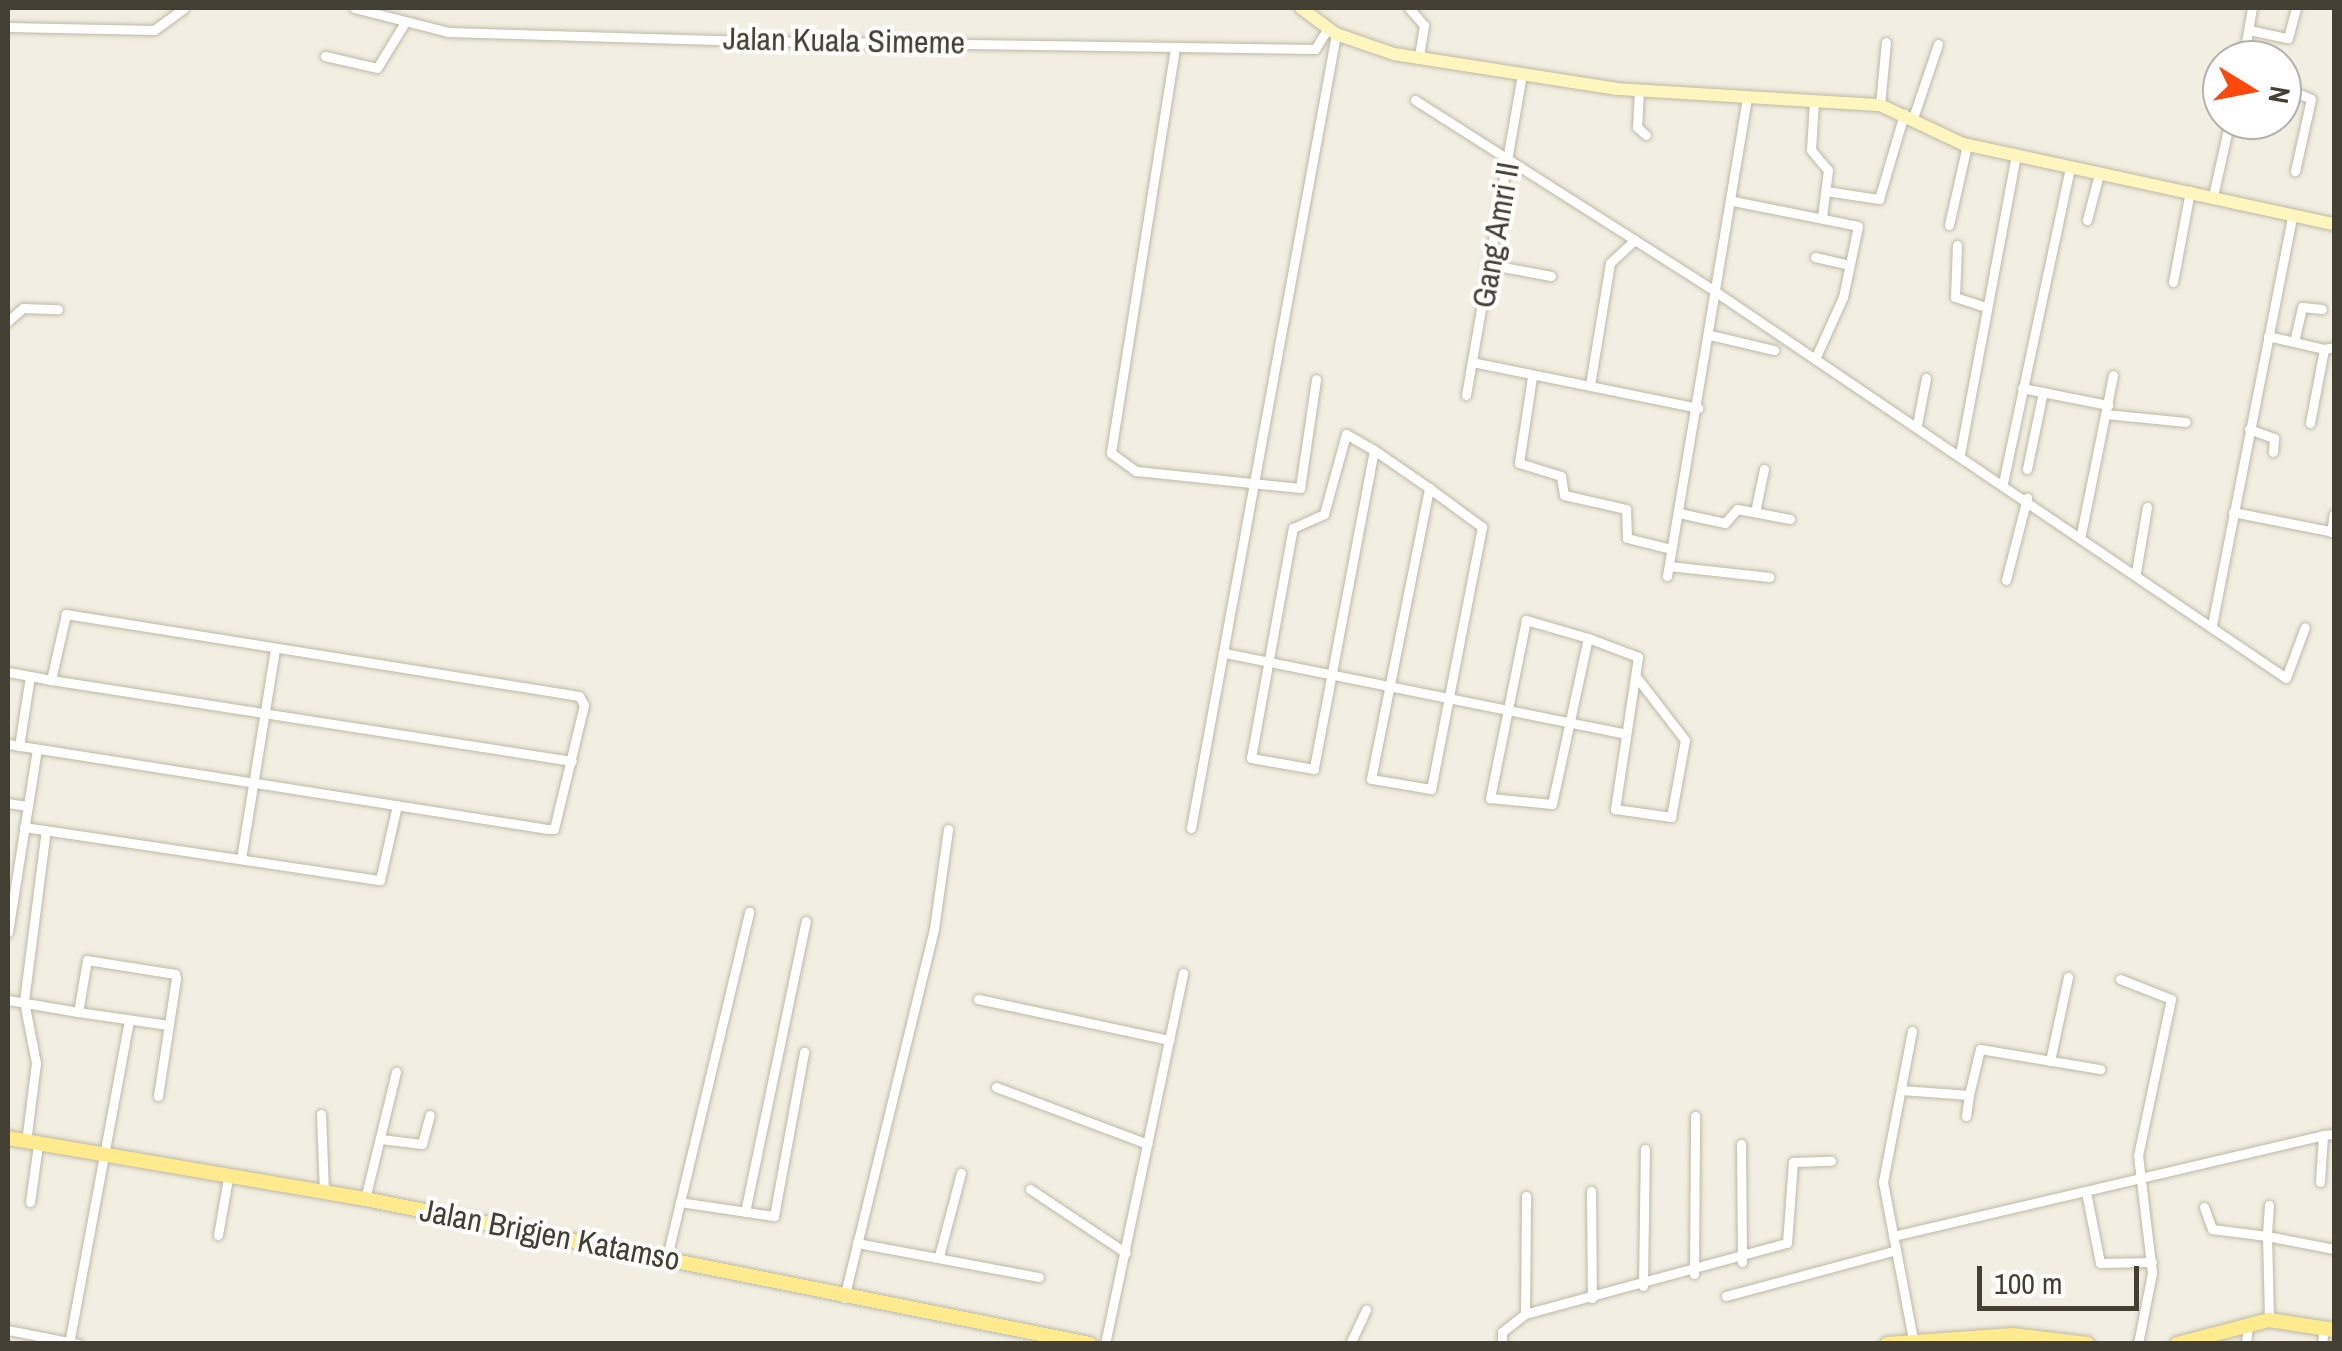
<!DOCTYPE html>
<style>
body{margin:0}
#map{position:relative;width:2342px;height:1351px;overflow:hidden;background:#f2efe2;font-family:"Archivo Narrow",sans-serif}
div>[style]{position:absolute}
.roads{filter:drop-shadow(0 0 2px #beb8a5) drop-shadow(0 0 2px #beb8a5)}
.street>*{height:9px;margin:-4.5px;padding:0 4.5px;transform-origin:4.5px;border-radius:4.5px;background:#fff}
.secondary>*{height:12px;margin:-6px;padding:0 6px;transform-origin:6px;border-radius:6px;background:#fff6bf}
.primary>*{height:14px;margin:-7px;padding:0 7px;transform-origin:7px;border-radius:7px;background:#ffea8e}
span{translate:-50% -50%;white-space:nowrap;text-align:center;line-height:1.15;-webkit-text-stroke:8px #fff;paint-order:stroke}
.street-label{font-size:32px;color:#443f33}
.frame{position:absolute;inset:0;border:10px solid #443f33;pointer-events:none}
.north{position:absolute;left:2202px;top:40px;width:100px;height:100px;box-sizing:border-box;background:#fff;border:2px solid #b4b2ad;border-radius:50%;rotate:100deg;font-size:28px;font-weight:700;line-height:40px;text-align:center;color:#443f33}
.north::after{content:'';display:block;margin:auto;width:35px;height:45px;background:#ff490c;clip-path:polygon(50% 0,100% 100%,50% 72%,0 100%)}
.scale{position:absolute;left:1977px;top:1266px;width:162px;height:45px;box-sizing:border-box;border:5px solid #443f33;border-top:0;padding-left:12px;font-size:30px;line-height:35px;white-space:nowrap;color:#443f33;-webkit-text-stroke:8px #fff;paint-order:stroke}
</style>
<div id="map">
<div class="roads">
<div class="street">
<i style="left:354px;top:8px;width:97px;rotate:14.3deg"></i>
<i style="left:448px;top:32px;width:310px;rotate:1.7deg"></i>
<i style="left:758px;top:41px;width:557px;rotate:0.82deg"></i>
<i style="left:1315px;top:49px;width:22px;rotate:-58deg"></i>
<i style="left:1409px;top:8px;width:23px;rotate:49deg"></i>
<i style="left:1424px;top:25px;width:31px;rotate:99deg"></i>
<i style="left:8px;top:27px;width:146px;rotate:1.2deg"></i>
<i style="left:154px;top:30px;width:37px;rotate:-36deg"></i>
<i style="left:2249px;top:30px;width:40px;rotate:12deg"></i>
<i style="left:2288px;top:38px;width:31px;rotate:-75deg"></i>
<i style="left:1175px;top:48px;width:410px;rotate:99deg"></i>
<i style="left:1111px;top:453px;width:31px;rotate:36deg"></i>
<i style="left:1136px;top:471px;width:165px;rotate:5.9deg"></i>
<i style="left:1300px;top:488px;width:110px;rotate:-81.6deg"></i>
<i style="left:325px;top:56px;width:53px;rotate:13deg"></i>
<i style="left:377px;top:68px;width:52px;rotate:-58.5deg"></i>
<i style="left:2243px;top:60px;width:53px;rotate:-80.2deg"></i>
<i style="left:2282px;top:87px;width:31px;rotate:22deg"></i>
<i style="left:2311px;top:99px;width:74px;rotate:102.5deg"></i>
<i style="left:1639px;top:90px;width:37px;rotate:93deg"></i>
<i style="left:1637px;top:127px;width:12px;rotate:42deg"></i>
<i style="left:1415px;top:100px;width:357px;rotate:32.5deg"></i>
<i style="left:1716px;top:292px;width:688px;rotate:34.11deg"></i>
<i style="left:2286px;top:678px;width:54px;rotate:-69.6deg"></i>
<i style="left:1814px;top:101px;width:49px;rotate:93.5deg"></i>
<i style="left:1811px;top:150px;width:26px;rotate:50deg"></i>
<i style="left:1828px;top:170px;width:47px;rotate:97.3deg"></i>
<i style="left:1880px;top:105px;width:63px;rotate:-84.6deg"></i>
<i style="left:1913px;top:118px;width:78px;rotate:-71.3deg"></i>
<i style="left:2228px;top:127px;width:27px;rotate:10deg"></i>
<i style="left:2255px;top:132px;width:16px;rotate:-47deg"></i>
<i style="left:1826px;top:191px;width:54px;rotate:8.6deg"></i>
<i style="left:1879px;top:199px;width:89px;rotate:-73.6deg"></i>
<i style="left:2213px;top:196px;width:78px;rotate:-77.4deg"></i>
<i style="left:1733px;top:201px;width:127px;rotate:11.3deg"></i>
<i style="left:1858px;top:226px;width:73px;rotate:101.9deg"></i>
<i style="left:1843px;top:297px;width:68px;rotate:114.3deg"></i>
<i style="left:2087px;top:220px;width:48px;rotate:-75.4deg"></i>
<i style="left:1949px;top:225px;width:82px;rotate:-77.3deg"></i>
<i style="left:1957px;top:245px;width:52px;rotate:92.2deg"></i>
<i style="left:1955px;top:297px;width:29px;rotate:18deg"></i>
<i style="left:1815px;top:257px;width:35px;rotate:13deg"></i>
<i style="left:1492px;top:265px;width:60px;rotate:10.6deg"></i>
<i style="left:2173px;top:282px;width:93px;rotate:-79.4deg"></i>
<i style="left:8px;top:321px;width:20px;rotate:-41deg"></i>
<i style="left:23px;top:308px;width:35px;rotate:2deg"></i>
<i style="left:1710px;top:335px;width:66px;rotate:13.2deg"></i>
<i style="left:2268px;top:336px;width:57px;rotate:13.1deg"></i>
<i style="left:2294px;top:342px;width:36px;rotate:-77deg"></i>
<i style="left:2302px;top:307px;width:20px;rotate:6deg"></i>
<i style="left:1472px;top:362px;width:231px;rotate:11.5deg"></i>
<i style="left:1532px;top:377px;width:87px;rotate:98.6deg"></i>
<i style="left:1519px;top:463px;width:44px;rotate:17.2deg"></i>
<i style="left:1561px;top:476px;width:19px;rotate:81deg"></i>
<i style="left:1564px;top:495px;width:64px;rotate:12.7deg"></i>
<i style="left:1626px;top:509px;width:29px;rotate:88deg"></i>
<i style="left:1627px;top:538px;width:45px;rotate:14deg"></i>
<i style="left:1590px;top:385px;width:124px;rotate:-80.7deg"></i>
<i style="left:1610px;top:263px;width:34px;rotate:-43deg"></i>
<i style="left:2022px;top:388px;width:88px;rotate:11.2deg"></i>
<i style="left:1466px;top:395px;width:326px;rotate:-80.1deg"></i>
<i style="left:2106px;top:414px;width:80px;rotate:5.7deg"></i>
<i style="left:2310px;top:423px;width:75px;rotate:-79.3deg"></i>
<i style="left:2324px;top:349px;width:10px;rotate:-11deg"></i>
<i style="left:1917px;top:425px;width:48px;rotate:-79.2deg"></i>
<i style="left:2249px;top:429px;width:27px;rotate:20deg"></i>
<i style="left:2274px;top:438px;width:14px;rotate:94deg"></i>
<i style="left:1374px;top:450px;width:325px;rotate:100.7deg"></i>
<i style="left:1314px;top:769px;width:64px;rotate:-170.1deg"></i>
<i style="left:1251px;top:758px;width:234px;rotate:-79.7deg"></i>
<i style="left:1293px;top:528px;width:34px;rotate:-24deg"></i>
<i style="left:1324px;top:514px;width:83px;rotate:-74.6deg"></i>
<i style="left:1346px;top:434px;width:32px;rotate:30deg"></i>
<i style="left:1374px;top:450px;width:67px;rotate:34.6deg"></i>
<i style="left:1429px;top:488px;width:66px;rotate:36.3deg"></i>
<i style="left:1482px;top:527px;width:267px;rotate:101deg"></i>
<i style="left:1431px;top:789px;width:61px;rotate:-170.5deg"></i>
<i style="left:1371px;top:779px;width:297px;rotate:-78.7deg"></i>
<i style="left:1960px;top:454px;width:304px;rotate:-79.4deg"></i>
<i style="left:2027px;top:469px;width:79px;rotate:-78.3deg"></i>
<i style="left:2003px;top:483px;width:323px;rotate:-78deg"></i>
<i style="left:1755px;top:512px;width:44px;rotate:-78.2deg"></i>
<i style="left:2233px;top:512px;width:103px;rotate:11.2deg"></i>
<i style="left:1679px;top:513px;width:47px;rotate:12.3deg"></i>
<i style="left:1725px;top:523px;width:18px;rotate:-49deg"></i>
<i style="left:1737px;top:509px;width:54px;rotate:10.7deg"></i>
<i style="left:2331px;top:532px;width:18px;rotate:-81deg"></i>
<i style="left:2081px;top:534px;width:162px;rotate:-78.6deg"></i>
<i style="left:1669px;top:566px;width:101px;rotate:6.3deg"></i>
<i style="left:2136px;top:572px;width:66px;rotate:-80.4deg"></i>
<i style="left:1667px;top:576px;width:486px;rotate:-80.5deg"></i>
<i style="left:2006px;top:580px;width:85px;rotate:-75.6deg"></i>
<i style="left:2212px;top:625px;width:416px;rotate:-78.9deg"></i>
<i style="left:1588px;top:638px;width:65px;rotate:-163.8deg"></i>
<i style="left:1526px;top:620px;width:182px;rotate:101.4deg"></i>
<i style="left:1490px;top:798px;width:62px;rotate:5.5deg"></i>
<i style="left:1552px;top:804px;width:170px;rotate:-77.8deg"></i>
<i style="left:1588px;top:638px;width:53px;rotate:20.8deg"></i>
<i style="left:1638px;top:657px;width:154px;rotate:98.6deg"></i>
<i style="left:1615px;top:809px;width:57px;rotate:8.1deg"></i>
<i style="left:1671px;top:817px;width:78px;rotate:-79.7deg"></i>
<i style="left:1685px;top:740px;width:78px;rotate:-127.7deg"></i>
<i style="left:1225px;top:653px;width:409px;rotate:11.4deg"></i>
<i style="left:8px;top:672px;width:22px;rotate:10deg"></i>
<i style="left:51px;top:680px;width:527px;rotate:8.84deg"></i>
<i style="left:8px;top:744px;width:547px;rotate:8.95deg"></i>
<i style="left:548px;top:829px;width:6px"></i>
<i style="left:554px;top:829px;width:128px;rotate:-76.4deg"></i>
<i style="left:584px;top:705px;width:10px;rotate:-119deg"></i>
<i style="left:579px;top:696px;width:520px;rotate:-170.92deg"></i>
<i style="left:66px;top:614px;width:68px;rotate:102.8deg"></i>
<i style="left:51px;top:680px;width:21px;rotate:-169deg"></i>
<i style="left:30px;top:676px;width:71px;rotate:98.9deg"></i>
<i style="left:8px;top:803px;width:20px;rotate:9deg"></i>
<i style="left:24px;top:827px;width:360px;rotate:8.5deg"></i>
<i style="left:380px;top:880px;width:77px;rotate:-77.2deg"></i>
<i style="left:1191px;top:828px;width:807px;rotate:-79.65deg"></i>
<i style="left:241px;top:859px;width:213px;rotate:-80.8deg"></i>
<i style="left:8px;top:932px;width:185px;rotate:-81deg"></i>
<i style="left:2120px;top:979px;width:55px;rotate:21.4deg"></i>
<i style="left:2171px;top:999px;width:159px;rotate:101.9deg"></i>
<i style="left:2138px;top:1155px;width:119px;rotate:83.2deg"></i>
<i style="left:2152px;top:1273px;width:72px;rotate:101.2deg"></i>
<i style="left:978px;top:999px;width:196px;rotate:12.1deg"></i>
<i style="left:8px;top:1000px;width:71px;rotate:9.7deg"></i>
<i style="left:1912px;top:1031px;width:154px;rotate:100.9deg"></i>
<i style="left:1883px;top:1182px;width:165px;rotate:79.2deg"></i>
<i style="left:2050px;top:1061px;width:86px;rotate:-77.9deg"></i>
<i style="left:996px;top:1087px;width:162px;rotate:20.6deg"></i>
<i style="left:1901px;top:1090px;width:68px;rotate:4.2deg"></i>
<i style="left:1969px;top:1095px;width:47px;rotate:-76.6deg"></i>
<i style="left:1980px;top:1049px;width:122px;rotate:9.5deg"></i>
<i style="left:158px;top:1096px;width:119px;rotate:-81.3deg"></i>
<i style="left:176px;top:978px;width:4px;rotate:-104deg"></i>
<i style="left:175px;top:974px;width:89px;rotate:-171deg"></i>
<i style="left:87px;top:960px;width:53px;rotate:99.8deg"></i>
<i style="left:78px;top:1012px;width:91px;rotate:8.2deg"></i>
<i style="left:321px;top:1114px;width:79px;rotate:87.8deg"></i>
<i style="left:1966px;top:1116px;width:21px;rotate:-82deg"></i>
<i style="left:381px;top:1139px;width:41px;rotate:7deg"></i>
<i style="left:422px;top:1144px;width:30px;rotate:-75deg"></i>
<i style="left:26px;top:1142px;width:80px;rotate:-82.8deg"></i>
<i style="left:36px;top:1063px;width:63px;rotate:-101deg"></i>
<i style="left:24px;top:1001px;width:172px;rotate:-82.7deg"></i>
<i style="left:1741px;top:1144px;width:118px;rotate:89.5deg"></i>
<i style="left:2320px;top:1182px;width:47px;rotate:-86.3deg"></i>
<i style="left:2323px;top:1135px;width:11px;rotate:-5deg"></i>
<i style="left:1030px;top:1189px;width:115px;rotate:33.7deg"></i>
<i style="left:1591px;top:1191px;width:107px;rotate:89.5deg"></i>
<i style="left:2086px;top:1192px;width:72px;rotate:78.8deg"></i>
<i style="left:2100px;top:1263px;width:52px;rotate:-1.1deg"></i>
<i style="left:365px;top:1199px;width:131px;rotate:-76.3deg"></i>
<i style="left:30px;top:1202px;width:58px;rotate:-82deg"></i>
<i style="left:680px;top:1202px;width:95px;rotate:8.5deg"></i>
<i style="left:774px;top:1216px;width:167px;rotate:-79.6deg"></i>
<i style="left:2269px;top:1205px;width:31px;rotate:94deg"></i>
<i style="left:2267px;top:1236px;width:68px;rotate:11deg"></i>
<i style="left:2204px;top:1207px;width:23px;rotate:70deg"></i>
<i style="left:2212px;top:1229px;width:55px;rotate:7.3deg"></i>
<i style="left:2267px;top:1236px;width:84px;rotate:88.6deg"></i>
<i style="left:745px;top:1212px;width:297px;rotate:-78.2deg"></i>
<i style="left:218px;top:1235px;width:58px;rotate:-80deg"></i>
<i style="left:1893px;top:1236px;width:442px;rotate:-13.2deg"></i>
<i style="left:857px;top:1243px;width:185px;rotate:10.6deg"></i>
<i style="left:939px;top:1256px;width:86px;rotate:-75.2deg"></i>
<i style="left:667px;top:1257px;width:355px;rotate:-76.6deg"></i>
<i style="left:1694px;top:1274px;width:158px;rotate:-89.6deg"></i>
<i style="left:1643px;top:1286px;width:137px;rotate:-89.2deg"></i>
<i style="left:1726px;top:1296px;width:176px;rotate:-15.1deg"></i>
<i style="left:844px;top:1298px;width:380px;rotate:-76.3deg"></i>
<i style="left:934px;top:929px;width:101px;rotate:-82deg"></i>
<i style="left:1525px;top:1314px;width:118px;rotate:-89.5deg"></i>
<i style="left:8px;top:1330px;width:72px;rotate:11.2deg"></i>
<i style="left:69px;top:1344px;width:330px;rotate:-79.5deg"></i>
<i style="left:1105px;top:1344px;width:379px;rotate:-78.1deg"></i>
<i style="left:1350px;top:1344px;width:38px;rotate:-65deg"></i>
<i style="left:1502px;top:1344px;width:12px;rotate:-90deg"></i>
<i style="left:1502px;top:1332px;width:29px;rotate:-38deg"></i>
<i style="left:1525px;top:1314px;width:271px;rotate:-15.2deg"></i>
<i style="left:1787px;top:1243px;width:81px;rotate:-85.8deg"></i>
<i style="left:1793px;top:1162px;width:38px;rotate:-2deg"></i>
<i style="left:2246px;top:1344px;width:20px;rotate:-84deg"></i>
<i style="left:2322px;top:1344px;width:16px;rotate:-83deg"></i>
</div>
<div class="secondary">
<i style="left:1301px;top:8px;width:44px;rotate:36.6deg"></i>
<i style="left:1336px;top:34px;width:61px;rotate:19deg"></i>
<i style="left:1394px;top:54px;width:226px;rotate:8.9deg"></i>
<i style="left:1617px;top:89px;width:263px;rotate:3.5deg"></i>
<i style="left:1880px;top:105px;width:92px;rotate:25.2deg"></i>
<i style="left:1963px;top:144px;width:380px;rotate:12.2deg"></i>
</div>
<div class="primary">
<i style="left:8px;top:1138px;width:362px;rotate:9.7deg"></i>
<i style="left:365px;top:1199px;width:739px;rotate:11.31deg"></i>
<i style="left:1887px;top:1344px;width:126px;rotate:-4.1deg"></i>
<i style="left:2013px;top:1335px;width:75px;rotate:6.9deg"></i>
<i style="left:2177px;top:1344px;width:95px;rotate:-14.6deg"></i>
<i style="left:2269px;top:1320px;width:66px;rotate:8.7deg"></i>
</div>
</div>
<div class="street-label">
<span style="left:844px;top:41px;rotate:1deg">Jalan Kuala Simeme</span>
<span style="left:1496px;top:235px;rotate:-80deg">Gang Amri II</span>
<span style="left:550px;top:1235px;rotate:11deg">Jalan Brigjen Katamso</span>
</div>
<div class="frame"></div>
<div class="north">N</div>
<div class="scale">100 m</div>
</div>
